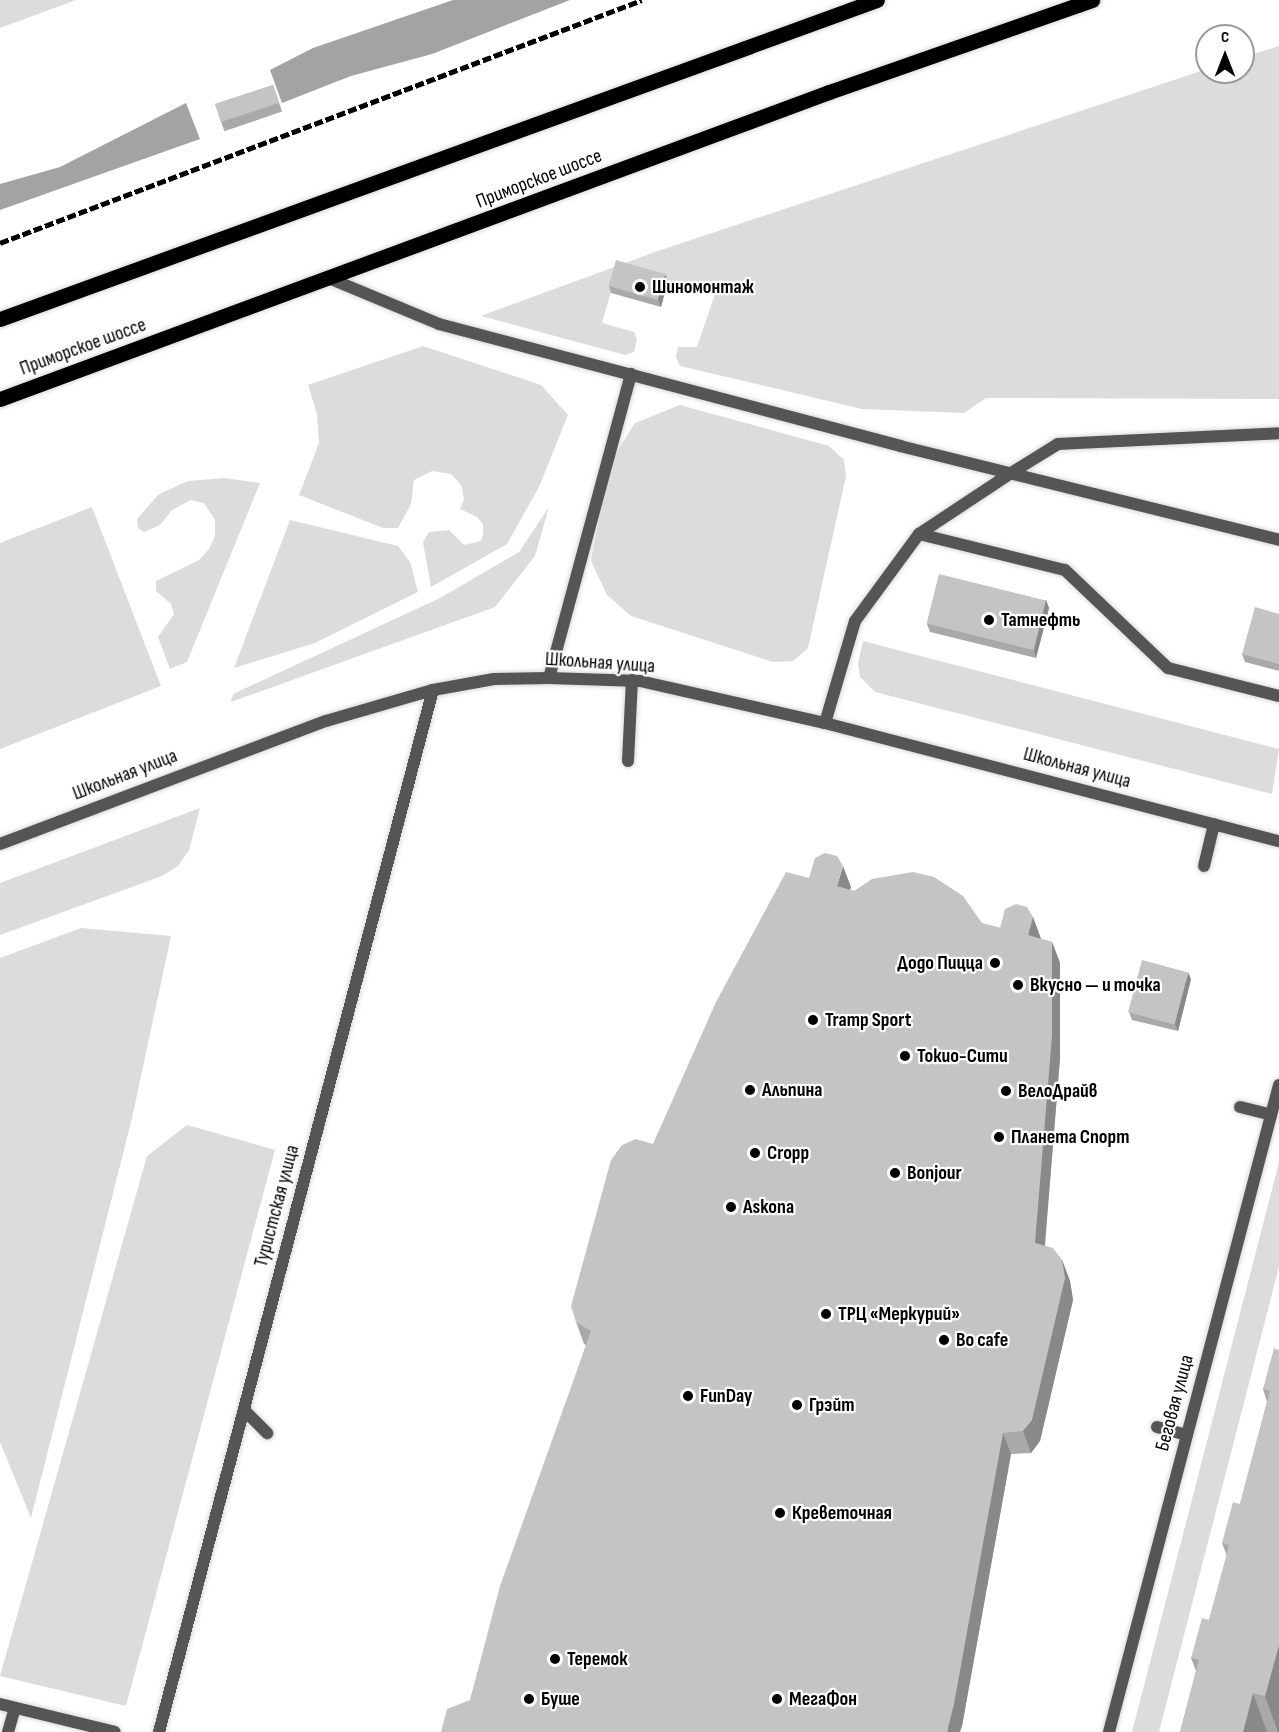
<!DOCTYPE html>
<meta charset="utf-8">
<style>
body{margin:0}
#map{position:relative;width:1279px;height:1732px;overflow:hidden;background:#fff;font-family:"Sofia Sans Condensed",sans-serif}
div>[style]{position:absolute}
.green>*{inset:0;background:#dcdcdc}
.water>*{inset:0;background:#a3a3a3}
.roads{filter:drop-shadow(0 0 2px #dbdbdb) drop-shadow(0 0 2px #dbdbdb)}
.service>*{height:12px;margin:-6px;padding:0 6px;transform-origin:6px;border-radius:6px;background:#555}
.minor>*{height:12px;margin:-6px;padding:0 6px;transform-origin:6px;border-radius:6px;background:#555}
.tertiary>*{height:12px;margin:-6px;padding:0 6px;transform-origin:6px;border-radius:6px;background:#555}
.primary>*{height:15px;margin:-7.5px;padding:0 7.5px;transform-origin:7.5px;border-radius:7.5px;background:#000}
.rail>*{height:4.5px;margin-top:-2.25px;transform-origin:0;background:repeating-linear-gradient(90deg,#000 0 9px,transparent 0 12px)}
.wall>*{inset:0;background:#a9a9a9;transform-origin:0 0}
.shaded-wall>*{inset:0;background:#898989}
.building>*{inset:0;background:#c4c4c4;transform-origin:0 0}
.dots>*{width:16px;height:16px;translate:-50% -50%;box-sizing:border-box;border:3px solid #fff;border-radius:50%}
span{translate:-50% -50%;white-space:nowrap;text-align:center;line-height:1.15;-webkit-text-stroke:4.5px #fff;paint-order:stroke}
.street-label{font-size:20px;color:#000}
.poi-label{font-size:20px;color:#000;font-weight:700}
.left{translate:0 -50%;text-align:left}
.right{translate:-100% -50%;text-align:right}
.north{position:absolute;left:1195px;top:24px;width:60px;height:60px;box-sizing:border-box;background:#fff;border:2px solid #999;border-radius:50%;rotate:0deg;font-size:16px;font-weight:700;line-height:24px;text-align:center;color:#000}
.north::after{content:'';display:block;margin:auto;width:21px;height:27px;background:#000;clip-path:polygon(50% 0,100% 100%,50% 72%,0 100%)}
</style>
<div id="map">
<div class="green">
<i style="clip-path:polygon(0 0,76px 0,0 28px)"></i>
<i style="clip-path:polygon(1279px 46px,1279px 399px,986px 398px,964px 413px,862px 409px,680px 366px,676px 357px,678px 347px,697px 347px,715px 294px,618px 268px,602px 323px,634px 332px,637px 339px,634px 352px,625px 355px,481px 316px,655px 252px,1207px 69px,1207px 72px,1243px 72px,1243px 57px)"></i>
<i style="clip-path:polygon(423px 346px,541px 385px,568px 415px,539px 487px,507px 544px,431px 587px,423px 542px,429px 532px,449px 530px,464px 545px,481px 541px,483px 535px,483px 524px,477px 517px,460px 509px,464px 499px,461px 485px,451px 474px,432px 471px,414px 480px,411px 504px,398px 528px,383px 528px,299px 495px,319px 443px,317px 414px,308px 385px)"></i>
<i style="clip-path:polygon(680px 405px,829px 446px,844px 460px,846px 476px,808px 648px,793px 661px,773px 662px,631px 616px,607px 595px,591px 561px,609px 464px,635px 423px)"></i>
<i style="clip-path:polygon(224px 478px,260px 483px,187px 662px,170px 669px,158px 637px,174px 614px,171px 604px,156px 591px,156px 581px,199px 560px,209px 549px,215px 536px,215px 520px,204px 503px,191px 500px,172px 510px,160px 525px,144px 532px,138px 528px,137px 519px,159px 494px,188px 481px)"></i>
<i style="clip-path:polygon(92px 507px,161px 686px,0 749px,0 543px)"></i>
<i style="clip-path:polygon(549px 507px,535px 556px,495px 607px,231px 702px,233px 694px,440px 598px,519px 552px)"></i>
<i style="clip-path:polygon(290px 520px,398px 546px,410px 562px,418px 592px,315px 643px,234px 668px)"></i>
<i style="clip-path:polygon(863px 641px,1279px 749px,1272px 794px,875px 692px,860px 677px,858px 664px)"></i>
<i style="clip-path:polygon(200px 808px,189px 850px,178px 866px,162px 876px,0 935px,0 883px)"></i>
<i style="clip-path:polygon(81px 928px,171px 936px,132px 1118px,31px 1518px,0 1442px,0 958px)"></i>
<i style="clip-path:polygon(187px 1125px,275px 1150px,126px 1706px,0 1676px,147px 1156px)"></i>
<i style="clip-path:polygon(1279px 1162px,1279px 1267px,1159px 1732px,1132px 1732px)"></i>
</div>
<div class="water">
<i style="clip-path:polygon(453px 0,570px 0,432px 54px,351px 76px,282px 103px,270px 70px,313px 48px)"></i>
<i style="clip-path:polygon(186px 103px,200px 139px,0 210px,0 184px,60px 167px)"></i>
</div>
<div class="roads">
<div class="service">
<i style="left:331px;top:279px;width:117px;rotate:22.6deg"></i>
<i style="left:439px;top:324px;width:477px;rotate:14.8deg"></i>
<i style="left:900px;top:446px;width:390px;rotate:13.9deg"></i>
<i style="left:919px;top:534px;width:150px;rotate:13.9deg"></i>
<i style="left:1065px;top:570px;width:142px;rotate:43.6deg"></i>
<i style="left:1168px;top:668px;width:114px;rotate:14.2deg"></i>
<i style="left:549px;top:678px;width:315px;rotate:-74.9deg"></i>
<i style="left:825px;top:723px;width:106px;rotate:-73.6deg"></i>
<i style="left:855px;top:621px;width:108px;rotate:-53.7deg"></i>
<i style="left:919px;top:534px;width:110px;rotate:-33.5deg"></i>
<i style="left:1011px;top:473px;width:55px;rotate:-31.7deg"></i>
<i style="left:1058px;top:444px;width:221px;rotate:-2.8deg"></i>
<i style="left:628px;top:761px;width:81px;rotate:-87.2deg"></i>
<i style="left:1204px;top:866px;width:43px;rotate:-76.6deg"></i>
<i style="left:1240px;top:1107px;width:32px;rotate:14deg"></i>
<i style="left:244px;top:1410px;width:33px;rotate:45deg"></i>
<i style="left:1157px;top:1427px;width:31px;rotate:15deg"></i>
<i style="left:0;top:1704px;width:118px;rotate:13.7deg"></i>
<i style="left:8px;top:1732px;width:25px;rotate:-74deg"></i>
</div>
<div class="minor">
<i style="left:1109px;top:1732px;width:669px;rotate:-75.28deg"></i>
</div>
<div class="tertiary">
<i style="left:0;top:844px;width:348px;rotate:-20.7deg"></i>
<i style="left:326px;top:721px;width:111px;rotate:-16.2deg"></i>
<i style="left:433px;top:690px;width:62px;rotate:-10.2deg"></i>
<i style="left:494px;top:679px;width:55px;rotate:-1deg"></i>
<i style="left:549px;top:678px;width:91px;rotate:1.9deg"></i>
<i style="left:640px;top:681px;width:190px;rotate:12.8deg"></i>
<i style="left:825px;top:723px;width:469px;rotate:14.6deg"></i>
<i style="left:159px;top:1732px;width:1077px;rotate:-75.27deg"></i>
</div>
<div class="primary">
<i style="left:0;top:319px;width:933px;rotate:-19.99deg"></i>
<i style="left:0;top:399px;width:884px;rotate:-20.32deg"></i>
<i style="left:829px;top:92px;width:279px;rotate:-19.3deg"></i>
</div>
</div>
<div class="rail">
<i style="left:0;top:243px;width:686px;rotate:-20.73deg"></i>
</div>
<div class="wall">
<i style="left:273px;top:85px;width:28px;height:61px;rotate:71deg"></i>
<i style="clip-path:polygon(668px 281px,661px 307px,611px 293px,609px 286px)"></i>
<i style="clip-path:polygon(1046px 600px,1049px 608px,1036px 658px,930px 632px,927px 624px)"></i>
<i style="clip-path:polygon(1279px 614px,1279px 671px,1245px 662px,1242px 654px)"></i>
<i style="clip-path:polygon(809px 878px,851px 887px,850px 890px,1000px 928px,1033px 917px,1041px 939px,1052px 942px,1060px 963px,1060px 1058px,1045px 1246px,1062px 1260px,1070px 1281px,1073px 1300px,1040px 1441px,1031px 1453px,1011px 1454px,962px 1726px,470px 1700px,586px 1345px,584px 1344px,576px 1322px,653px 1144px)"></i>
<i style="clip-path:polygon(1191px 979px,1178px 1031px,1132px 1020px,1129px 1012px)"></i>
<i style="clip-path:polygon(1279px 1350px,1279px 1732px,1180px 1732px,1196px 1671px,1191px 1658px,1209px 1620px,1227px 1556px,1222px 1543px,1240px 1504px,1267px 1402px,1263px 1389px)"></i>
</div>
<div class="shaded-wall">
<i style="clip-path:polygon(665px 274px,668px 281px,661px 307px,658px 299px)"></i>
<i style="clip-path:polygon(1046px 600px,1049px 608px,1036px 658px,1034px 651px)"></i>
<i style="clip-path:polygon(843px 866px,851px 887px,844px 908px,837px 886px)"></i>
<i style="clip-path:polygon(1033px 917px,1041px 939px,1028px 935px)"></i>
<i style="clip-path:polygon(1052px 942px,1060px 963px,1060px 1058px,1043px 1265px,1035px 1243px)"></i>
<i style="clip-path:polygon(1188px 972px,1191px 979px,1178px 1031px,1175px 1024px)"></i>
<i style="clip-path:polygon(1062px 1260px,1070px 1281px,1073px 1300px,1040px 1441px,1031px 1453px,1023px 1431px)"></i>
<i style="clip-path:polygon(1003px 1433px,1011px 1454px,962px 1726px,960px 1732px,947px 1732px)"></i>
<i style="clip-path:polygon(1279px 1645px,1279px 1732px,1278px 1732px,1265px 1696px)"></i>
<i style="clip-path:polygon(1253px 1693px,1267px 1732px,1243px 1732px)"></i>
</div>
<div class="building">
<i style="left:273px;top:85px;width:19px;height:61px;rotate:72deg"></i>
<i style="left:616px;top:260px;width:51px;height:27px;rotate:16deg"></i>
<i style="left:939px;top:574px;width:110px;height:51px;rotate:14deg"></i>
<i style="clip-path:polygon(1255px 607px,1279px 614px,1279px 664px,1242px 654px)"></i>
<i style="clip-path:polygon(825px 853px,837px 856px,843px 866px,837px 886px,854px 891px,872px 879px,913px 872px,934px 877px,963px 896px,982px 923px,1000px 928px,1005px 909px,1016px 904px,1027px 907px,1033px 917px,1028px 935px,1052px 942px,1052px 1036px,1035px 1243px,1053px 1248px,1062px 1260px,1065px 1278px,1032px 1420px,1023px 1431px,1003px 1433px,954px 1704px,947px 1732px,441px 1732px,447px 1709px,470px 1700px,500px 1586px,591px 1331px,576px 1322px,571px 1306px,611px 1160px,622px 1145px,636px 1139px,653px 1144px,716px 1002px,786px 872px,809px 878px,815px 858px)"></i>
<i style="left:1142px;top:960px;width:48px;height:54px;rotate:15deg"></i>
<i style="clip-path:polygon(1274px 1348px,1279px 1350px,1279px 1645px,1265px 1696px,1253px 1693px,1243px 1732px,1180px 1732px,1199px 1660px,1191px 1658px,1202px 1618px,1209px 1620px,1229px 1545px,1222px 1543px,1233px 1502px,1240px 1504px,1270px 1391px,1263px 1389px)"></i>
</div>
<div class="dots">
<i style="left:640px;top:287px;background:#000"></i>
<i style="left:989px;top:620px;background:#000"></i>
<i style="left:995px;top:963px;background:#000"></i>
<i style="left:1018px;top:985px;background:#000"></i>
<i style="left:813px;top:1020px;background:#000"></i>
<i style="left:905px;top:1056px;background:#000"></i>
<i style="left:750px;top:1090px;background:#000"></i>
<i style="left:1006px;top:1091px;background:#000"></i>
<i style="left:999px;top:1137px;background:#000"></i>
<i style="left:755px;top:1153px;background:#000"></i>
<i style="left:895px;top:1173px;background:#000"></i>
<i style="left:731px;top:1207px;background:#000"></i>
<i style="left:826px;top:1314px;background:#000"></i>
<i style="left:944px;top:1340px;background:#000"></i>
<i style="left:688px;top:1396px;background:#000"></i>
<i style="left:797px;top:1405px;background:#000"></i>
<i style="left:780px;top:1513px;background:#000"></i>
<i style="left:555px;top:1659px;background:#000"></i>
<i style="left:529px;top:1699px;background:#000"></i>
<i style="left:777px;top:1699px;background:#000"></i>
</div>
<div class="street-label">
<span style="left:539px;top:179px;rotate:-21deg">Приморское шоссе</span>
<span style="left:83px;top:347px;rotate:-20deg">Приморское шоссе</span>
<span style="left:600px;top:663px;rotate:4deg">Школьная улица</span>
<span style="left:1077px;top:768px;rotate:15deg">Школьная улица</span>
<span style="left:125px;top:775px;rotate:-21deg">Школьная улица</span>
<span style="left:277px;top:1206px;rotate:-75deg">Туристская улица</span>
<span style="left:1175px;top:1403px;rotate:-75deg">Беговая улица</span>
</div>
<div class="poi-label">
<span class="left" style="left:652px;top:287px">Шиномонтаж</span>
<span class="left" style="left:1001px;top:620px">Татнефть</span>
<span class="right" style="left:983px;top:963px">Додо Пицца</span>
<span class="left" style="left:1030px;top:985px">Вкусно — и точка</span>
<span class="left" style="left:825px;top:1020px">Tramp Sport</span>
<span class="left" style="left:917px;top:1056px">Токио-Сити</span>
<span class="left" style="left:762px;top:1090px">Альпина</span>
<span class="left" style="left:1018px;top:1091px">ВелоДрайв</span>
<span class="left" style="left:1011px;top:1137px">Планета Спорт</span>
<span class="left" style="left:767px;top:1153px">Cropp</span>
<span class="left" style="left:907px;top:1173px">Bonjour</span>
<span class="left" style="left:743px;top:1207px">Askona</span>
<span class="left" style="left:838px;top:1314px">ТРЦ «Меркурий»</span>
<span class="left" style="left:956px;top:1340px">Bo cafe</span>
<span class="left" style="left:700px;top:1396px">FunDay</span>
<span class="left" style="left:809px;top:1405px">Грэйт</span>
<span class="left" style="left:792px;top:1513px">Креветочная</span>
<span class="left" style="left:567px;top:1659px">Теремок</span>
<span class="left" style="left:541px;top:1699px">Буше</span>
<span class="left" style="left:789px;top:1699px">МегаФон</span>
</div>
<div class="north">С</div>
</div>
